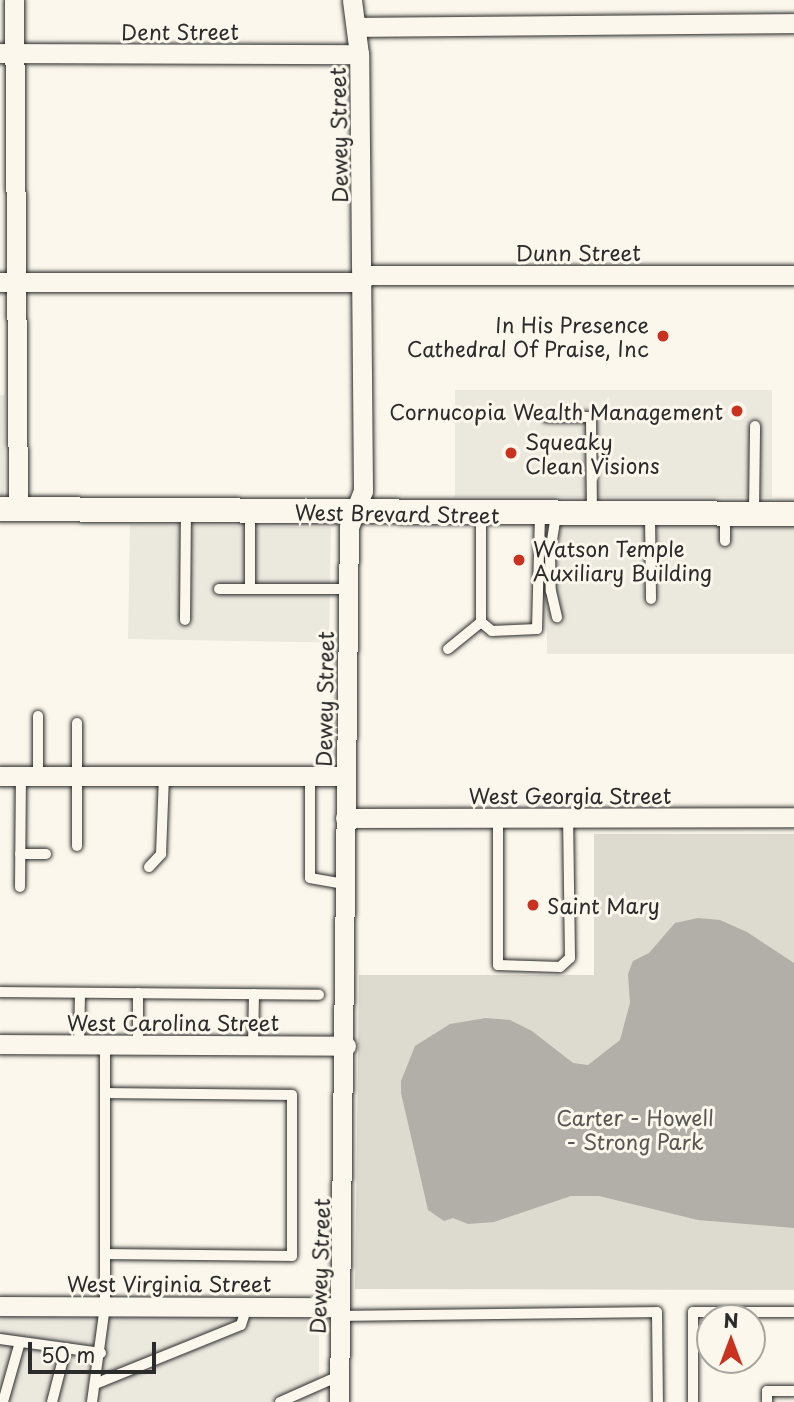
<!DOCTYPE html>
<style>
body{margin:0}
#map{position:relative;width:794px;height:1402px;overflow:hidden;background:#fbf7ec;font-family:"Playpen Sans",sans-serif}
div>[style]{position:absolute}
.built>*{inset:0;background:#ebe8de;transform-origin:0 0}
.green>*{inset:0;background:#dddad0}
.water>*{inset:0;background:#b1afa7}
.roads{filter:drop-shadow(0 0 2px #2b2b2b) drop-shadow(0 0 2px #2b2b2b)}
.service>*{height:10px;margin:-5px;padding:0 5px;transform-origin:5px;border-radius:5px;background:#fbf7ec}
.minor>*{height:19px;margin:-9.5px;padding:0 9.5px;transform-origin:9.5px;border-radius:9.5px;background:#fbf7ec}
.tertiary>*{height:24px;margin:-12px;padding:0 12px;transform-origin:12px;border-radius:12px;background:#fbf7ec}
.dots>*{width:19px;height:19px;translate:-50% -50%;box-sizing:border-box;border:4px solid #fbf7ec;border-radius:50%}
span{translate:-50% -50%;white-space:nowrap;text-align:center;line-height:1.15;-webkit-text-stroke:6px #fbf7ec;paint-order:stroke}
.street-label{font-size:21px;color:#2b2b2b}
.poi-label{font-size:21px;color:#2b2b2b}
.right{translate:-100% -50%;text-align:right}
.left{translate:0 -50%;text-align:left}
.park-label{font-size:21px;color:#585754}
.north{position:absolute;left:696px;top:1304px;width:70px;height:70px;box-sizing:border-box;background:#fbf7ec;border:2px solid #a8a59f;border-radius:50%;rotate:0deg;font-size:19px;font-weight:700;line-height:28px;text-align:center;color:#2b2b2b}
.north::after{content:'';display:block;margin:auto;width:24px;height:32px;background:#c8321e;clip-path:polygon(50% 0,100% 100%,50% 72%,0 100%)}
.scale{position:absolute;left:28px;top:1342px;width:128px;height:32px;box-sizing:border-box;border:4px solid #2b2b2b;border-top:0;padding-left:9px;font-size:21px;line-height:24px;white-space:nowrap;color:#2b2b2b;-webkit-text-stroke:5px #fbf7ec;paint-order:stroke}
</style>
<div id="map">
<div class="built">
<i style="left:772px;top:390px;width:107px;height:317px;rotate:90deg"></i>
<i style="clip-path:polygon(0 395px,5px 395px,4px 495px,0 495px)"></i>
<i style="left:130px;top:524px;width:201px;height:115px;rotate:1deg"></i>
<i style="left:794px;top:524px;width:130px;height:247px;rotate:90deg"></i>
<i style="left:0;top:1316px;width:319px;height:86px"></i>
</div>
<div class="green">
<i style="clip-path:polygon(594px 834px,794px 834px,794px 1290px,355px 1289px,359px 975px,594px 975px)"></i>
</div>
<div class="water">
<i style="clip-path:polygon(698px 918px,720px 920px,747px 932px,794px 963px,794px 1228px,698px 1220px,599px 1196px,571px 1196px,494px 1222px,468px 1224px,453px 1218px,444px 1221px,428px 1210px,401px 1093px,401px 1081px,415px 1046px,450px 1024px,486px 1018px,510px 1020px,532px 1031px,573px 1063px,588px 1065px,620px 1040px,630px 1003px,628px 974px,633px 961px,649px 953px,675px 923px)"></i>
</div>
<div class="roads">
<div class="service">
<i style="left:547px;top:417px;width:44px"></i>
<i style="left:591px;top:417px;width:97px;rotate:89.4deg"></i>
<i style="left:250px;top:512px;width:77px;rotate:90deg"></i>
<i style="left:754px;top:513px;width:87px;rotate:-89.3deg"></i>
<i style="left:481px;top:515px;width:107px;rotate:90deg"></i>
<i style="left:481px;top:622px;width:14px;rotate:39deg"></i>
<i style="left:492px;top:631px;width:45px;rotate:-2.5deg"></i>
<i style="left:537px;top:629px;width:114px;rotate:-88.5deg"></i>
<i style="left:556px;top:515px;width:37px;rotate:99deg"></i>
<i style="left:550px;top:552px;width:39px;rotate:89deg"></i>
<i style="left:551px;top:591px;width:27px;rotate:77deg"></i>
<i style="left:650px;top:515px;width:84px;rotate:89.3deg"></i>
<i style="left:725px;top:541px;width:26px;rotate:-90deg"></i>
<i style="left:219px;top:589px;width:129px"></i>
<i style="left:185px;top:620px;width:109px;rotate:-89.5deg"></i>
<i style="left:448px;top:649px;width:43px;rotate:-39.3deg"></i>
<i style="left:38px;top:716px;width:60px;rotate:90deg"></i>
<i style="left:77px;top:723px;width:123px;rotate:90deg"></i>
<i style="left:310px;top:776px;width:102px;rotate:90deg"></i>
<i style="left:310px;top:878px;width:36px;rotate:10deg"></i>
<i style="left:498px;top:818px;width:147px;rotate:90deg"></i>
<i style="left:498px;top:965px;width:62px;rotate:1.8deg"></i>
<i style="left:560px;top:967px;width:13px;rotate:-42deg"></i>
<i style="left:570px;top:958px;width:140px;rotate:-90.8deg"></i>
<i style="left:20px;top:854px;width:26px"></i>
<i style="left:149px;top:867px;width:18px;rotate:-47deg"></i>
<i style="left:161px;top:854px;width:78px;rotate:-87.8deg"></i>
<i style="left:20px;top:887px;width:111px;rotate:-89.5deg"></i>
<i style="left:0;top:992px;width:319px;rotate:0.5deg"></i>
<i style="left:79px;top:1045px;width:52px;rotate:-88.9deg"></i>
<i style="left:138px;top:1045px;width:52px;rotate:-90deg"></i>
<i style="left:253px;top:1046px;width:52px;rotate:-88.9deg"></i>
<i style="left:105px;top:1254px;width:187px;rotate:0.6deg"></i>
<i style="left:292px;top:1256px;width:161px;rotate:-90deg"></i>
<i style="left:292px;top:1095px;width:187px;rotate:-179.4deg"></i>
<i style="left:339px;top:1316px;width:318px;rotate:-0.7deg"></i>
<i style="left:657px;top:1312px;width:90px;rotate:89.4deg"></i>
<i style="left:0;top:1339px;width:102px;rotate:7.9deg"></i>
<i style="left:95px;top:1384px;width:157px;rotate:-22deg"></i>
<i style="left:241px;top:1325px;width:19px;rotate:-72deg"></i>
<i style="left:3px;top:1402px;width:62px;rotate:-74.2deg"></i>
<i style="left:52px;top:1402px;width:56px;rotate:-75.5deg"></i>
<i style="left:92px;top:1402px;width:97px;rotate:-82.3deg"></i>
<i style="left:105px;top:1306px;width:261px;rotate:-90deg"></i>
<i style="left:280px;top:1402px;width:64px;rotate:-23.8deg"></i>
<i style="left:693px;top:1402px;width:90px;rotate:-90deg"></i>
<i style="left:693px;top:1312px;width:101px"></i>
<i style="left:767px;top:1402px;width:11px;rotate:-90deg"></i>
<i style="left:767px;top:1391px;width:27px"></i>
</div>
<div class="minor">
<i style="left:14px;top:0;width:509px;rotate:89.55deg"></i>
<i style="left:356px;top:27px;width:438px;rotate:-0.5deg"></i>
<i style="left:0;top:53px;width:359px;rotate:0.2deg"></i>
<i style="left:362px;top:275px;width:432px"></i>
<i style="left:0;top:282px;width:362px"></i>
<i style="left:0;top:776px;width:346px"></i>
<i style="left:345px;top:818px;width:449px;rotate:-0.1deg"></i>
<i style="left:0;top:1044px;width:346px;rotate:0.3deg"></i>
<i style="left:0;top:1306px;width:339px;rotate:0.2deg"></i>
<i style="left:339px;top:1402px;width:875px;rotate:-89.35deg"></i>
<i style="left:349px;top:527px;width:39px;rotate:-69deg"></i>
<i style="left:363px;top:491px;width:437px;rotate:-90.5deg"></i>
<i style="left:359px;top:54px;width:54px;rotate:-97.4deg"></i>
</div>
<div class="tertiary">
<i style="left:0;top:509px;width:794px;rotate:0.36deg"></i>
</div>
</div>
<div class="dots">
<i style="left:663px;top:336px;background:#c8321e"></i>
<i style="left:737px;top:411px;background:#c8321e"></i>
<i style="left:511px;top:453px;background:#c8321e"></i>
<i style="left:519px;top:560px;background:#c8321e"></i>
<i style="left:533px;top:905px;background:#c8321e"></i>
</div>
<div class="street-label">
<span style="left:180px;top:31px">Dent Street</span>
<span style="left:338px;top:135px;rotate:-91deg">Dewey Street</span>
<span style="left:578px;top:252px">Dunn Street</span>
<span style="left:397px;top:513px;rotate:1deg">West Brevard Street</span>
<span style="left:324px;top:699px;rotate:-89deg">Dewey Street</span>
<span style="left:570px;top:795px">West Georgia Street</span>
<span style="left:173px;top:1022px">West Carolina Street</span>
<span style="left:319px;top:1266px;rotate:-88deg">Dewey Street</span>
<span style="left:169px;top:1283px">West Virginia Street</span>
</div>
<div class="poi-label">
<span class="right" style="left:649px;top:336px">In His Presence<br>Cathedral Of Praise, Inc</span>
<span class="right" style="left:723px;top:411px">Cornucopia Wealth Management</span>
<span class="left" style="left:525px;top:453px">Squeaky<br>Clean Visions</span>
<span class="left" style="left:533px;top:560px">Watson Temple<br>Auxiliary Building</span>
<span class="left" style="left:547px;top:905px">Saint Mary</span>
</div>
<div class="park-label">
<span style="left:635px;top:1129px">Carter - Howell<br>- Strong Park</span>
</div>
<div class="north">N</div>
<div class="scale">50 m</div>
</div>
